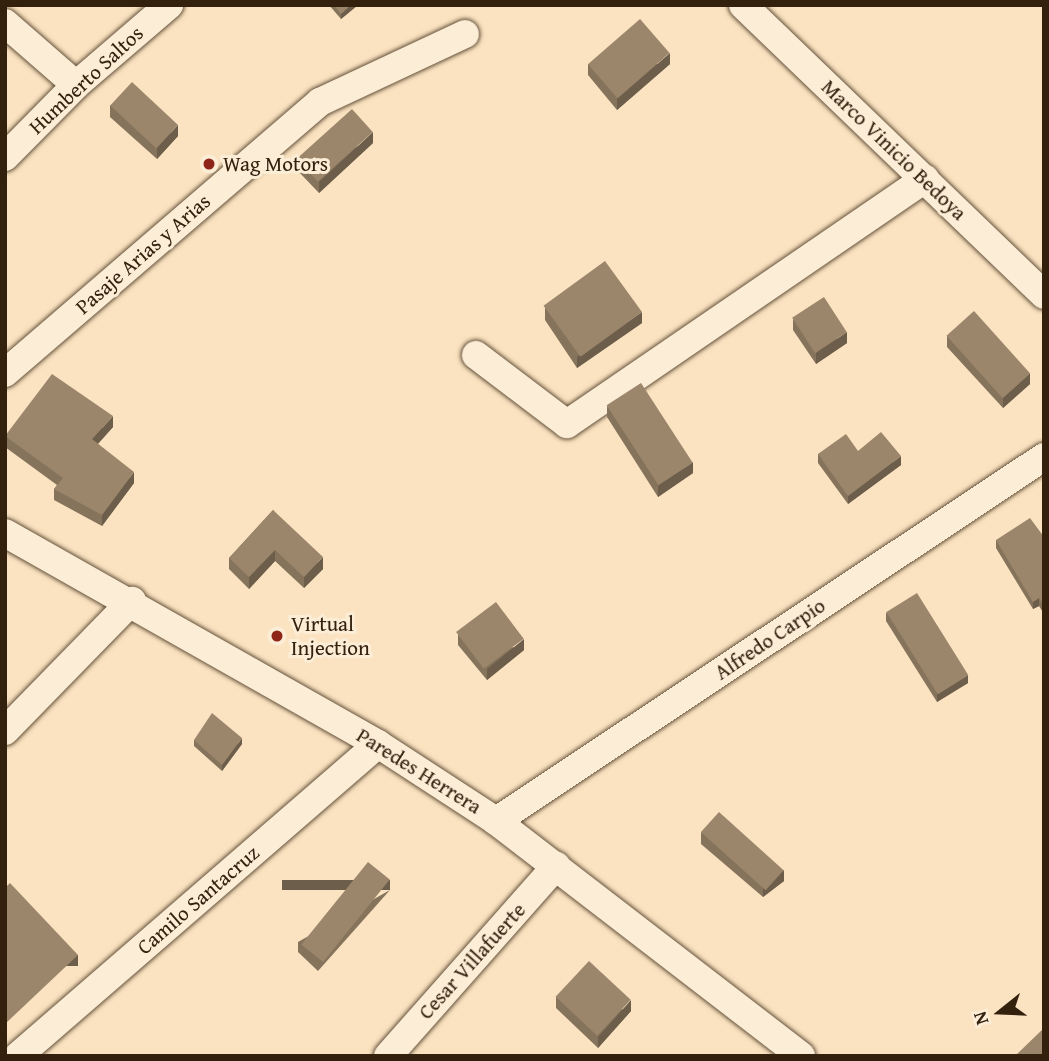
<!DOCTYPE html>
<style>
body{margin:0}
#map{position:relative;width:1049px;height:1061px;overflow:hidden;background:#fbe3c1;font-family:"Gentium Book Plus",serif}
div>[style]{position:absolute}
.roads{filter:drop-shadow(0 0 2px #65523b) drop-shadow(0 0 2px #65523b)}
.street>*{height:28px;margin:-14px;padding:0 14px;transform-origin:14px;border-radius:14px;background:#fcedd7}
.wall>*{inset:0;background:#85735c}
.shaded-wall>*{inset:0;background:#6c5e4b;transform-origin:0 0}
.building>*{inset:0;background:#9b866b;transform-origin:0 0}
.dots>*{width:19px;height:19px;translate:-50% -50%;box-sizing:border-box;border:4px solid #fcedd7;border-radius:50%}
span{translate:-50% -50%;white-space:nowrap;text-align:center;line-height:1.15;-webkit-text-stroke:6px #fcedd7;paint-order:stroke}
.street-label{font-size:21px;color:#33210e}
.poi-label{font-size:21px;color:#33210e}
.left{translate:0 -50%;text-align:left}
.frame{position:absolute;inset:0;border:7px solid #33210e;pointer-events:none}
.north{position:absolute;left:965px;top:977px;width:70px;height:70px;-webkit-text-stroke:5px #fcedd7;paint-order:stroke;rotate:252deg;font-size:19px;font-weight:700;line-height:28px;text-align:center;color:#33210e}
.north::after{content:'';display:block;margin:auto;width:24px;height:32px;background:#33210e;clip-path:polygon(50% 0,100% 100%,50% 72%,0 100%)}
</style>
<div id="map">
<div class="roads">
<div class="street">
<i style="left:743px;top:5px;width:418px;rotate:43.9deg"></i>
<i style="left:5px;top:23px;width:94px;rotate:41.1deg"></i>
<i style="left:5px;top:157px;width:101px;rotate:-45.4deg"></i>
<i style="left:76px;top:85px;width:123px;rotate:-40.7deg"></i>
<i style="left:476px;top:355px;width:114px;rotate:37.2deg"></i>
<i style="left:567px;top:424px;width:434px;rotate:-34.4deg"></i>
<i style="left:5px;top:373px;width:416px;rotate:-40.7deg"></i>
<i style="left:320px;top:102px;width:160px;rotate:-25.1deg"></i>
<i style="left:5px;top:533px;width:429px;rotate:29.5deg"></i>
<i style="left:378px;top:744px;width:141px;rotate:33.1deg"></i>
<i style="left:496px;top:821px;width:385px;rotate:37.6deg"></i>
<i style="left:5px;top:731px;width:182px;rotate:-45.7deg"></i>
<i style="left:496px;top:821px;width:658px;rotate:-33.59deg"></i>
<i style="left:18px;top:1056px;width:476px;rotate:-40.9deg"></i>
<i style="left:388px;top:1056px;width:254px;rotate:-48.5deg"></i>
</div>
</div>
<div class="wall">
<i style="clip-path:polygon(329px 5px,358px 5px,341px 19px)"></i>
<i style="clip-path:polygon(588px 64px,670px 64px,617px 110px,588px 75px)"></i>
<i style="clip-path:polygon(110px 105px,178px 136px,157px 159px,110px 117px)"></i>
<i style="clip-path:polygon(373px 143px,319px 193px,298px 171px,298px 160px)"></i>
<i style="clip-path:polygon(545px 308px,642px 323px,577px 368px,545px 320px)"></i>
<i style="clip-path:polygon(793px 319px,847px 343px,816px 364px,793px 330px)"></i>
<i style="clip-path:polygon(947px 336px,1030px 384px,1003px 408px,947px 347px)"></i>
<i style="clip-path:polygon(607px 406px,693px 473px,658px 497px,607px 417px)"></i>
<i style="clip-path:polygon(113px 427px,98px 444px,134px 483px,102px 526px,54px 500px,54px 489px,57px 485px,5px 447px,5px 436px)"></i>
<i style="clip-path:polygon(858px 451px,901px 465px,848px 504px,818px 463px,818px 454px)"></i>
<i style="clip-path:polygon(273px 510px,323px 569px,304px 588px,275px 561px,249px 589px,229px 569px,229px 558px)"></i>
<i style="clip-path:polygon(1044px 537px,1044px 614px,1039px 606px,1033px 609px,996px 548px,996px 540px)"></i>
<i style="clip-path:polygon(886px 612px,968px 683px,937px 702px,886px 621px)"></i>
<i style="clip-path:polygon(458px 634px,524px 650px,487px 680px,458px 645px)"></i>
<i style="clip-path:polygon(194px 740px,242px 744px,222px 771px,194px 746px)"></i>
<i style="clip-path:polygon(701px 832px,784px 881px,763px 897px,701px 844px)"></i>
<i style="clip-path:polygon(390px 890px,318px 971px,298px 952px,298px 942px)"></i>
<i style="clip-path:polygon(556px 997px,631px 1011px,598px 1048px,556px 1008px)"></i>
</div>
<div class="shaded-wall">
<i style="clip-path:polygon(351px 5px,358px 5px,341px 19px,341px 14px)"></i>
<i style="clip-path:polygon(670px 53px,670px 64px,617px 110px,617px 99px)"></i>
<i style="clip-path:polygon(178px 125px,178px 136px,157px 159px,157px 148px)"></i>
<i style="clip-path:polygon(373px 132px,373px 143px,319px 193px,319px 182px)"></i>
<i style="clip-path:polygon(642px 312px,642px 323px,577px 368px,577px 357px)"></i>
<i style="clip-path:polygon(847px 332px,847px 343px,816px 364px,816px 353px)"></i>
<i style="clip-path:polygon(1030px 373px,1030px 384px,1003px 408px,1003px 397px)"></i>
<i style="clip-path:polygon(113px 416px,113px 427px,92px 450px,92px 439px)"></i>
<i style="clip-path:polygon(901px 456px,901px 465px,848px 504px,848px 496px)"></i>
<i style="clip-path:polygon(693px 462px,693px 473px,658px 497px,658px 486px)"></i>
<i style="clip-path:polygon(134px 472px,134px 483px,102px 526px,102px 515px)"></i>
<i style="clip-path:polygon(275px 550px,275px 561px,249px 589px,249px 577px)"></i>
<i style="clip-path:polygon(323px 557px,323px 569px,304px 588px,304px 577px)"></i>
<i style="clip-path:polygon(1039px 598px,1039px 606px,1033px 609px,1033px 602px)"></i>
<i style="clip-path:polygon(524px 639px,524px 650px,487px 680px,487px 669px)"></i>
<i style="clip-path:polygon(968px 675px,968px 683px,937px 702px,937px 693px)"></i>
<i style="clip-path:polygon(242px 738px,242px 744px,222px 771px,222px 765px)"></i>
<i style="clip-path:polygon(784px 870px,784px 881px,763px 897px,763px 886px)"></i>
<i style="left:390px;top:880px;width:10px;height:108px;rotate:90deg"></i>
<i style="left:78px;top:955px;width:11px;height:100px;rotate:90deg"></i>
<i style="clip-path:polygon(631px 1000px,631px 1011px,598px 1048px,598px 1037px)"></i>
</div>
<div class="building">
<i style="clip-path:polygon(334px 5px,351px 5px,341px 14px)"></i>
<i style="left:640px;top:19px;width:45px;height:69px;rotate:49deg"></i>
<i style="left:132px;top:82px;width:63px;height:32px;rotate:43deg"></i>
<i style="left:352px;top:109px;width:31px;height:74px;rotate:48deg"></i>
<i style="left:605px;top:261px;width:63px;height:76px;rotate:54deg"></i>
<i style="left:824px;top:297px;width:42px;height:38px;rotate:57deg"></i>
<i style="left:974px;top:311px;width:84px;height:37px;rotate:48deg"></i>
<i style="clip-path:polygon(52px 374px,113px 416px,92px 439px,134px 472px,102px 515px,54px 489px,63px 478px,5px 436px)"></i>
<i style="left:641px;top:383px;width:95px;height:41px;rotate:57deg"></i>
<i style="clip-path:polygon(881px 432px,901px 456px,848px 496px,818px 454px,846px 434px,858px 451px)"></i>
<i style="clip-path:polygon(273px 510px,323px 557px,304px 577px,275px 550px,249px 577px,229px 558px)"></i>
<i style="clip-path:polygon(1030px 518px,1044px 537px,1044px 606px,1039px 598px,1033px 602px,996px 540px)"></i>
<i style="left:917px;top:593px;width:97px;height:36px;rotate:58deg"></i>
<i style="left:496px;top:602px;width:46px;height:50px;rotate:53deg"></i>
<i style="clip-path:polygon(212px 713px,242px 738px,222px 765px,194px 740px)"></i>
<i style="left:719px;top:812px;width:87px;height:27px;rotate:42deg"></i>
<i style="left:368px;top:862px;width:28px;height:106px;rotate:39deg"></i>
<i style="clip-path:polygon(10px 883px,78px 955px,5px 1024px,5px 888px)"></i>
<i style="left:589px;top:961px;width:57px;height:49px;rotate:43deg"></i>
<i style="clip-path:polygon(1044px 1028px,1044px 1056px,1015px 1056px)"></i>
</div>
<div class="dots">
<i style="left:209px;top:164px;background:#8f2418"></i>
<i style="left:277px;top:636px;background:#8f2418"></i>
</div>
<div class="street-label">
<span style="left:86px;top:80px;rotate:-43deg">Humberto Saltos</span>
<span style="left:894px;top:150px;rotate:44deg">Marco Vinicio Bedoya</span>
<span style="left:143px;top:254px;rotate:-41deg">Pasaje Arias y Arias</span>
<span style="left:770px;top:639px;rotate:-34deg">Alfredo Carpio</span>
<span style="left:419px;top:771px;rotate:32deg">Paredes Herrera</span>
<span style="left:198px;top:900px;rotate:-41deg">Camilo Santacruz</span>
<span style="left:472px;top:961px;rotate:-48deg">Cesar Villafuerte</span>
</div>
<div class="poi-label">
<span class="left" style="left:223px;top:164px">Wag Motors</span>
<span class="left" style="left:291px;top:636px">Virtual<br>Injection</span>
</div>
<div class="frame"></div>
<div class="north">N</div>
</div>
